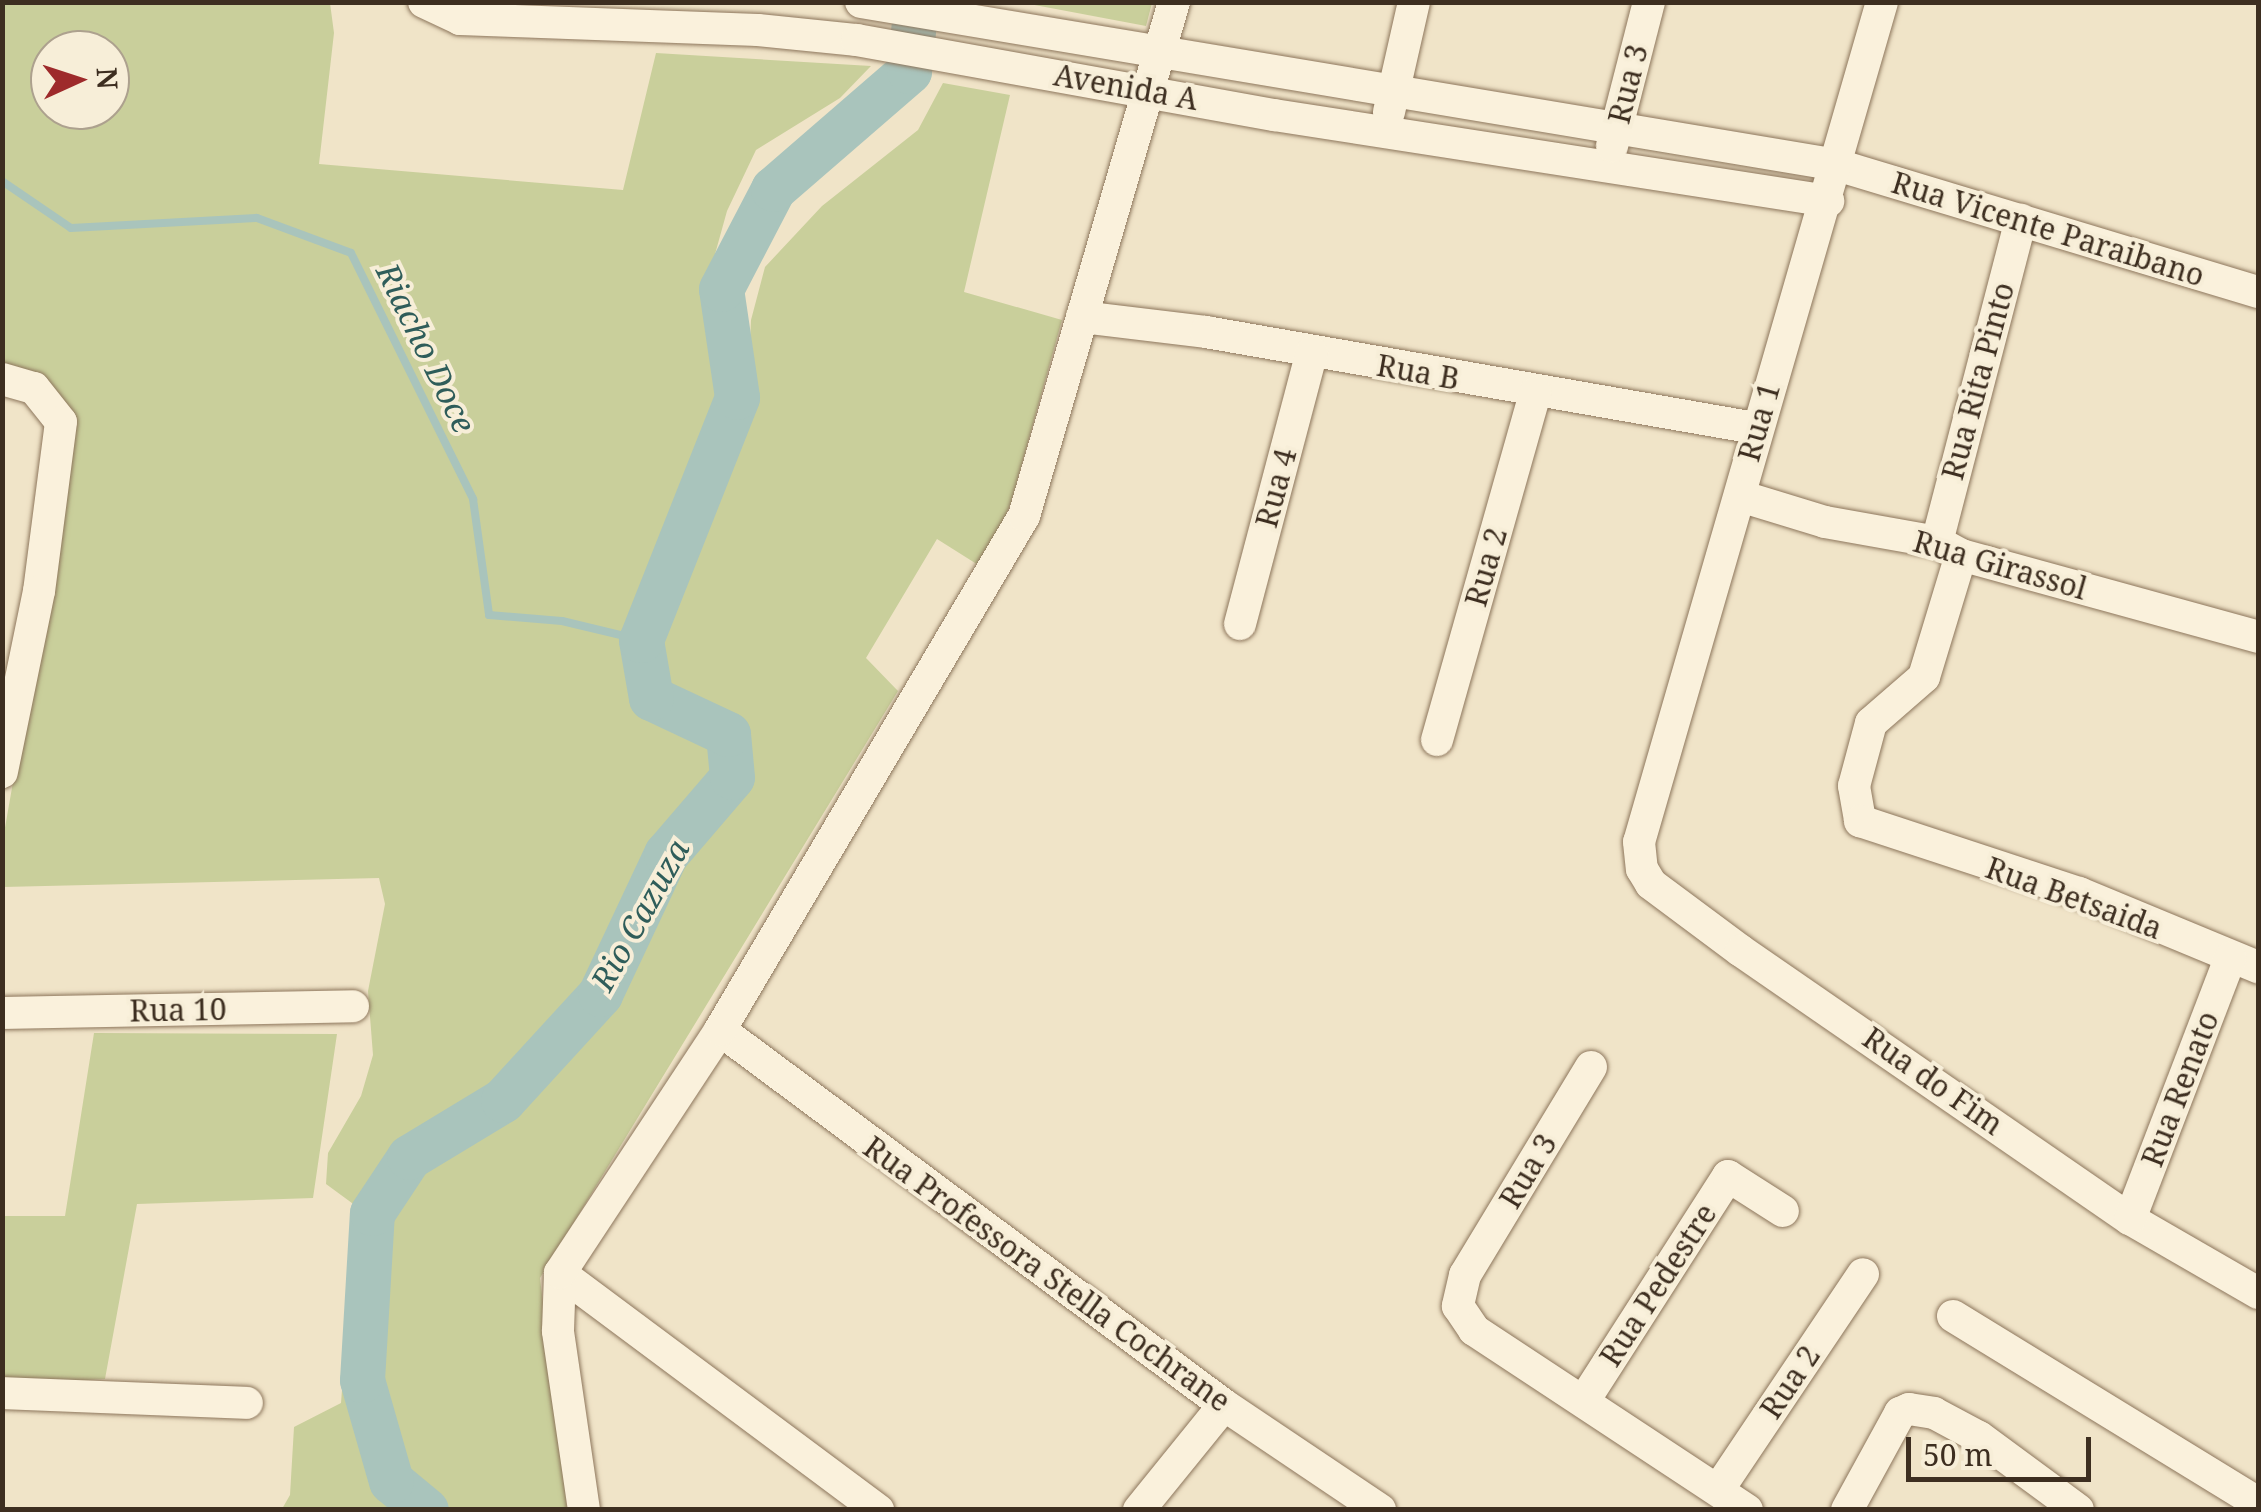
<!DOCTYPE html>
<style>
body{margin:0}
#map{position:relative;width:2261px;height:1512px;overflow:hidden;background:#f0e4c8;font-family:"Noto Serif",serif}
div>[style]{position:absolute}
.green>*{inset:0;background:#c9cf9b}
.stream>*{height:8px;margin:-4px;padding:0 4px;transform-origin:4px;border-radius:4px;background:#a9c4bc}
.river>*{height:45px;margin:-22.5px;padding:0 22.5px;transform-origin:22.5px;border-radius:22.5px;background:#a9c4bc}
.roads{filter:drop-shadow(0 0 2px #8d765c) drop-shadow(0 0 2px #8d765c)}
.minor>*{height:32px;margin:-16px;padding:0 16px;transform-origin:16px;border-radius:16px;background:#faf1dc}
span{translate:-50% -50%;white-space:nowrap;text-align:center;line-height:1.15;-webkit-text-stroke:8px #f7eed8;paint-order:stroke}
.street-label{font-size:30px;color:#3d2e20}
.water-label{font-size:32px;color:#2f5d5a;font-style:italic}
.frame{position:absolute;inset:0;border:5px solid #3d2e20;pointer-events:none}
.north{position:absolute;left:30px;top:30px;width:100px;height:100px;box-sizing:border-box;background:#f7eed8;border:2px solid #ada18e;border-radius:50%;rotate:87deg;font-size:28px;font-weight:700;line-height:40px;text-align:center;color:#3d2e20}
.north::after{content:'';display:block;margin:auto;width:35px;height:45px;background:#9e2a2b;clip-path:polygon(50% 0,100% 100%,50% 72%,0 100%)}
.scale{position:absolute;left:1906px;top:1437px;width:185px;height:45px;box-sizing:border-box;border:5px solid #3d2e20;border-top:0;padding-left:12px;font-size:30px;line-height:35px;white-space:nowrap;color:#3d2e20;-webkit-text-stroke:8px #f7eed8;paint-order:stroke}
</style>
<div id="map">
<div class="green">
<i style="clip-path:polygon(evenodd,2px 3px,330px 3px,334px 33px,319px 164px,623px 190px,656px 53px,871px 66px,840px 98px,756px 150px,727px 211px,707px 283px,711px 366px,748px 390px,751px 320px,765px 267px,822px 206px,918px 130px,943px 83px,1010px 95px,964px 292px,1062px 320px,1011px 503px,983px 568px,937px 539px,866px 658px,898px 691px,540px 1278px,567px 1509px,282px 1509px,290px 1495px,294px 1427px,341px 1403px,356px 1206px,326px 1184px,328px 1153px,361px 1096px,373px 1055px,368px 991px,385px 904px,379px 878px,3px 887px,3px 839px,72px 447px,3px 366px,2px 3px,50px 50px,110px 50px,110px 110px,50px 110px,50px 50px)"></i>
<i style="clip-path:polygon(1024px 3px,1152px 3px,1146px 26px)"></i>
<i style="clip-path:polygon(94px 1033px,337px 1034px,313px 1198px,137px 1204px,105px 1379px,3px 1385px,3px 1216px,65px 1216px)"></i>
</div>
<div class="stream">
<i style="left:2px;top:181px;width:83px;rotate:34.3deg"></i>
<i style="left:71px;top:228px;width:186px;rotate:-3.1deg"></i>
<i style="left:257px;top:218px;width:100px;rotate:20.4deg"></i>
<i style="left:351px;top:253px;width:275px;rotate:63.6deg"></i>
<i style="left:473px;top:499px;width:117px;rotate:82.1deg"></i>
<i style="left:489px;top:615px;width:73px;rotate:4.7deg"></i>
<i style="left:562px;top:621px;width:81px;rotate:13.5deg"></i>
</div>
<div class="river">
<i style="left:426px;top:1510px;width:45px;rotate:-140.4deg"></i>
<i style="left:391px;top:1481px;width:105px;rotate:-106deg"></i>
<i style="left:362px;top:1380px;width:167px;rotate:-86.6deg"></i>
<i style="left:372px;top:1213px;width:67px;rotate:-56.5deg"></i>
<i style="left:409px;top:1157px;width:110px;rotate:-31.2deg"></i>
<i style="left:503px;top:1100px;width:144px;rotate:-47.5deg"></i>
<i style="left:600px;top:994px;width:155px;rotate:-64.8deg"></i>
<i style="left:666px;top:854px;width:101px;rotate:-49.4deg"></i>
<i style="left:732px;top:777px;width:43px;rotate:-95.3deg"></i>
<i style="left:728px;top:734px;width:85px;rotate:-154.9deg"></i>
<i style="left:651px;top:698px;width:59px;rotate:-99.8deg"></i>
<i style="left:641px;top:640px;width:261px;rotate:-68.4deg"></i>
<i style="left:737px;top:397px;width:109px;rotate:-98.4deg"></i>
<i style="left:721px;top:289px;width:113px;rotate:-62.5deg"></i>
<i style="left:773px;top:189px;width:180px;rotate:-40.9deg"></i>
<i style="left:909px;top:71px;width:69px;rotate:-84.2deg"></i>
</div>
<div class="roads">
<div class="minor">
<i style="left:424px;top:2px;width:40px;rotate:25deg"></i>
<i style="left:460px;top:19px;width:298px;rotate:2.1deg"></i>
<i style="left:758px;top:30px;width:100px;rotate:5.8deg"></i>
<i style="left:857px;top:40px;width:424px;rotate:10.2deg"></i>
<i style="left:1274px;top:115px;width:561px;rotate:8.82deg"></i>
<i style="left:861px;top:2px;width:990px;rotate:9.48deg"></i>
<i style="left:1837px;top:165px;width:440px;rotate:16.8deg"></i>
<i style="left:1882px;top:2px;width:874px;rotate:106.13deg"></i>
<i style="left:1639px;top:842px;width:27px;rotate:84deg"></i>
<i style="left:1642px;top:869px;width:17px;rotate:59deg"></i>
<i style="left:1651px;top:884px;width:112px;rotate:36.7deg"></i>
<i style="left:1741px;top:951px;width:472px;rotate:34.6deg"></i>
<i style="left:2130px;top:1219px;width:148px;rotate:30deg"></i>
<i style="left:1389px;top:112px;width:113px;rotate:-77.2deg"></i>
<i style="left:1612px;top:146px;width:149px;rotate:-75.6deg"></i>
<i style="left:1082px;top:317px;width:125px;rotate:6.9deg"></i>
<i style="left:1206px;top:332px;width:557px;rotate:9.92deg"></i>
<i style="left:2px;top:379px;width:33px;rotate:16deg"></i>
<i style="left:34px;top:388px;width:43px;rotate:51.5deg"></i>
<i style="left:61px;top:422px;width:170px;rotate:97.4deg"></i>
<i style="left:39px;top:591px;width:185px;rotate:101.6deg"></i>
<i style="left:1740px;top:496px;width:89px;rotate:17deg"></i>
<i style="left:1825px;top:522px;width:114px;rotate:10.1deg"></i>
<i style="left:1937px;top:542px;width:27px;rotate:28deg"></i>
<i style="left:1961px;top:555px;width:308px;rotate:15.4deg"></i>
<i style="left:1937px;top:542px;width:333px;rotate:-75.4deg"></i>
<i style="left:1961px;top:555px;width:127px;rotate:106.9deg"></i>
<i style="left:1924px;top:677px;width:70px;rotate:139deg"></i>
<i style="left:1871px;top:723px;width:65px;rotate:105.1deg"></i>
<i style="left:1854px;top:786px;width:36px;rotate:80deg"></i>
<i style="left:1860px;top:821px;width:231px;rotate:18.2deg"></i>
<i style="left:2079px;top:893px;width:194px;rotate:22.5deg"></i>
<i style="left:1240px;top:624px;width:281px;rotate:-75.2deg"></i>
<i style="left:1437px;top:740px;width:361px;rotate:-74.2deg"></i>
<i style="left:2px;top:1013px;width:351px;rotate:-1.1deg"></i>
<i style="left:720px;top:1030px;width:628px;rotate:36.65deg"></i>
<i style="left:1224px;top:1405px;width:188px;rotate:33.9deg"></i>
<i style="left:1591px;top:1067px;width:243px;rotate:121.2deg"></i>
<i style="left:1465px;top:1275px;width:32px;rotate:103deg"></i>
<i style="left:1458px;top:1306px;width:29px;rotate:56deg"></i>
<i style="left:1474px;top:1330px;width:327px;rotate:33.4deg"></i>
<i style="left:2130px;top:1219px;width:280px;rotate:-69deg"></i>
<i style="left:560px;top:1273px;width:397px;rotate:36.7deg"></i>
<i style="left:1953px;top:1316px;width:358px;rotate:31.5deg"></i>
<i style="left:2px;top:1393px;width:245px;rotate:2.3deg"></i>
<i style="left:1585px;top:1399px;width:265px;rotate:-57.3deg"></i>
<i style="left:1728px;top:1176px;width:65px;rotate:32.5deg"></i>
<i style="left:1718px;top:1490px;width:260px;rotate:-56.1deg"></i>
<i style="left:584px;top:1510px;width:181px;rotate:-98.3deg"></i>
<i style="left:558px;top:1331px;width:58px;rotate:-88deg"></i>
<i style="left:560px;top:1273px;width:291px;rotate:-56.6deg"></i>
<i style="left:720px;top:1030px;width:597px;rotate:-59.4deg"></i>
<i style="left:1024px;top:516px;width:535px;rotate:-73.73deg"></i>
<i style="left:1139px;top:1510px;width:135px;rotate:-51deg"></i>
<i style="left:1847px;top:1510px;width:111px;rotate:-61.3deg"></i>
<i style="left:1900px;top:1413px;width:10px;rotate:-24deg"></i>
<i style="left:1909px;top:1409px;width:25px;rotate:9deg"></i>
<i style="left:1934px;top:1413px;width:51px;rotate:28.1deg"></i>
<i style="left:1979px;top:1437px;width:123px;rotate:36.4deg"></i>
</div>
</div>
<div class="street-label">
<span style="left:1628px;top:84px;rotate:-76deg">Rua 3</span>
<span style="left:1126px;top:87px;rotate:10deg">Avenida A</span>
<span style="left:2048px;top:229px;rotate:17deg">Rua Vicente Paraibano</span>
<span style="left:1418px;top:372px;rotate:10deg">Rua B</span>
<span style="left:1978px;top:381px;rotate:-75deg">Rua Rita Pinto</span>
<span style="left:1759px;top:422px;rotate:-74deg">Rua 1</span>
<span style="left:1276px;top:488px;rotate:-75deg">Rua 4</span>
<span style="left:2000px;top:565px;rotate:16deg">Rua Girassol</span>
<span style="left:1486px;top:567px;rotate:-74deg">Rua 2</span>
<span style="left:2074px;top:898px;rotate:20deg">Rua Betsaida</span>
<span style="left:178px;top:1010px;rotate:-1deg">Rua 10</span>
<span style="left:1933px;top:1081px;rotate:35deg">Rua do Fim</span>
<span style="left:2180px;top:1089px;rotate:-69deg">Rua Renato</span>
<span style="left:1528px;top:1171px;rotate:-59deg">Rua 3</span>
<span style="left:1047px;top:1274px;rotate:36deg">Rua Professora Stella Cochrane</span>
<span style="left:1658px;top:1285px;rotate:-57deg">Rua Pedestre</span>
<span style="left:1790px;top:1382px;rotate:-56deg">Rua 2</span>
</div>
<div class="water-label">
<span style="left:426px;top:348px;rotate:64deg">Riacho Doce</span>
<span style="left:640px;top:915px;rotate:-61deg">Rio Cazuza</span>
</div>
<div class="frame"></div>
<div class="north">N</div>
<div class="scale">50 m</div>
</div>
